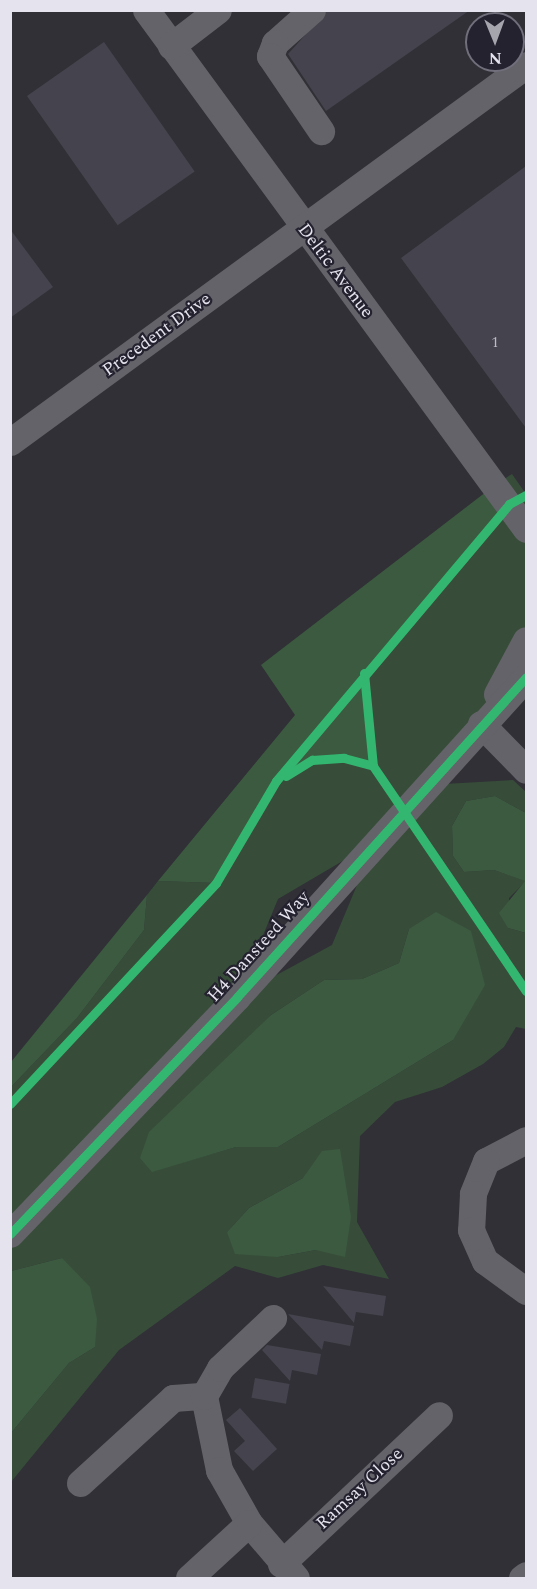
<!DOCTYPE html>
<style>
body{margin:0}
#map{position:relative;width:537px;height:1589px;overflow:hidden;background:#303036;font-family:Spectral,serif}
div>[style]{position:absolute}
.green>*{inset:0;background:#374d39}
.forest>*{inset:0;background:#3c5a40}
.building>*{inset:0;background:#45444e;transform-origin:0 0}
.minor>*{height:27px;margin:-13.5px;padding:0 13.5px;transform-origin:13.5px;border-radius:13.5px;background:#646369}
.cycleway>*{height:9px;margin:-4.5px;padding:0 4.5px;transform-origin:4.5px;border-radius:4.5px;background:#33b770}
span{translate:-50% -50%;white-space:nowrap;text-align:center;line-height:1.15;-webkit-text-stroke:4.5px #24222f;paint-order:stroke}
.number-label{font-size:15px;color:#bdbbc5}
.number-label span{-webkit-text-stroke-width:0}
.street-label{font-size:18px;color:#e5e3ed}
.frame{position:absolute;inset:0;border:12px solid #e5e3ed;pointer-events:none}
.north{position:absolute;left:465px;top:12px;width:60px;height:60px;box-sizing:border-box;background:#24222f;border:2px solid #716f7b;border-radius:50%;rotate:179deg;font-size:16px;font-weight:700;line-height:24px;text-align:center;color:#e5e3ed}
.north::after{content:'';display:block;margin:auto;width:21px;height:27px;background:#a6a4ad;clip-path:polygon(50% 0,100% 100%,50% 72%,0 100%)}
</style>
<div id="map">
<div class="green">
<i style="clip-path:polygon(evenodd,512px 474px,526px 494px,526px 640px,481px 724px,427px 785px,513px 780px,526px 792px,526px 813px,495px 796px,466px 801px,452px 826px,453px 856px,464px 872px,494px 870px,526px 881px,509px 898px,508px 928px,526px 933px,526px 1029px,516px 1027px,504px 1047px,483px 1064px,442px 1087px,395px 1102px,360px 1136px,357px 1222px,389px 1279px,323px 1265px,278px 1278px,235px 1266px,119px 1350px,11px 1482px,11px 1433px,69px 1363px,95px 1347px,62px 1258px,11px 1271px,11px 1087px,77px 1018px,144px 930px,147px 895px,158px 881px,216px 883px,276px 781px,312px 760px,344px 758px,373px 766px,364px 673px,509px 504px,495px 485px,512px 474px,375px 842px,332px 945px,238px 996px,278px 899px,375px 842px,512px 474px,409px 929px,453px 1040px,278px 1147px,236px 1147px,152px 1171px,220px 1068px,271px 1015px,324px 980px,362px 979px,399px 963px,409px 929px,512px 474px,303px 1178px,316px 1250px,278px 1257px,227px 1232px,249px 1208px,303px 1178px)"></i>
</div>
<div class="forest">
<i style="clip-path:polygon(495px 485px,509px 504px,364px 672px,373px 766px,343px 758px,312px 760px,276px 781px,216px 883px,158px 881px,295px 715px,261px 665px)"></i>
<i style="clip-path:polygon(495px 796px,526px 813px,526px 933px,508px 928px,499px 913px,525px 881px,494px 870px,464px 872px,453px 856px,452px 826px,466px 801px)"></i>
<i style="clip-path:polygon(147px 895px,144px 930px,77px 1018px,11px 1087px,11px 1062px)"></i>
<i style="clip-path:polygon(436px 912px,471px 931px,485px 985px,453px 1040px,278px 1147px,236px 1147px,152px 1172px,140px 1158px,149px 1132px,271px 1015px,324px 980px,362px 979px,399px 963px,409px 929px)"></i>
<i style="clip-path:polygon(340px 1149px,351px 1217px,345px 1257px,316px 1250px,278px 1257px,235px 1254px,227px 1232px,249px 1208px,303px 1178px,322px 1151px)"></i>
<i style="clip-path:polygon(62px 1258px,90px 1287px,97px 1319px,95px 1347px,69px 1363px,11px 1433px,11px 1271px)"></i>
</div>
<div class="building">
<i style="clip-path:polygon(470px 10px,326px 111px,288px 54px,328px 10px)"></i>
<i style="left:104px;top:42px;width:158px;height:94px;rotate:55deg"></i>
<i style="clip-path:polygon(526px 166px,526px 428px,401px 258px)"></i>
<i style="clip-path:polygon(10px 229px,53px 287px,10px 318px)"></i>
<i style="clip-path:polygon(323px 1286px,386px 1296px,383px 1316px,356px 1312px,354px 1323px)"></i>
<i style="clip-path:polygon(288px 1314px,354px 1326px,350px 1346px,324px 1341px,322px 1350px)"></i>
<i style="clip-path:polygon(267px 1345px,321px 1354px,317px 1375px,292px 1370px,290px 1381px,262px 1350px)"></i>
<i style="left:255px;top:1378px;width:35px;height:20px;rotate:10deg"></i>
<i style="clip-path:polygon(240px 1408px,277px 1449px,253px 1471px,234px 1451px,245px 1441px,226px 1420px)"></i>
</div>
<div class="minor">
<i style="left:146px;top:10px;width:643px;rotate:53.79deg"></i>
<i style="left:312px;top:10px;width:50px;rotate:138.3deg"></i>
<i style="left:275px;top:43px;width:14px;rotate:111deg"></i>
<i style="left:270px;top:56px;width:91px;rotate:55.8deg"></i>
<i style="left:171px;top:46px;width:59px;rotate:-37.5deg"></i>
<i style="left:10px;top:442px;width:639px;rotate:-36.15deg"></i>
<i style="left:497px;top:694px;width:61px;rotate:-61.8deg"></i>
<i style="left:481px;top:724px;width:64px;rotate:45.6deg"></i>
<i style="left:526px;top:1140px;width:45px;rotate:152.3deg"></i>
<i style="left:486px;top:1161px;width:35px;rotate:112deg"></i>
<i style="left:473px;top:1194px;width:36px;rotate:93deg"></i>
<i style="left:471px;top:1230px;width:34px;rotate:66deg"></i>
<i style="left:485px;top:1261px;width:51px;rotate:36.2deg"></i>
<i style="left:10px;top:1234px;width:328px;rotate:-46.2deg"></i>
<i style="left:237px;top:997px;width:431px;rotate:-47.9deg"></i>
<i style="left:204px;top:1396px;width:76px;rotate:78.5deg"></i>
<i style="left:219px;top:1470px;width:61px;rotate:60.5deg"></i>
<i style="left:249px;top:1523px;width:72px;rotate:49.5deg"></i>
<i style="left:80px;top:1483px;width:126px;rotate:-42.4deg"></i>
<i style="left:173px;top:1398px;width:31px;rotate:-4deg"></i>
<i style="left:204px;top:1396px;width:32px;rotate:-60deg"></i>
<i style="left:220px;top:1368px;width:73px;rotate:-43.3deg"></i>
<i style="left:281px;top:1564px;width:217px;rotate:-43.3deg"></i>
<i style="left:189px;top:1578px;width:81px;rotate:-42.5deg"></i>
<i style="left:522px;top:1578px;width:5px;rotate:-37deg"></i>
</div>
<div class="cycleway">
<i style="left:364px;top:673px;width:93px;rotate:84.5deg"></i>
<i style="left:373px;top:766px;width:272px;rotate:55.8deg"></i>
<i style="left:286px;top:776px;width:31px;rotate:-32deg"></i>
<i style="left:312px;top:760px;width:32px;rotate:-4deg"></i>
<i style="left:344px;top:758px;width:30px;rotate:15deg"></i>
<i style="left:10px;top:1104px;width:302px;rotate:-47deg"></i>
<i style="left:216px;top:883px;width:118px;rotate:-59.5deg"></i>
<i style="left:276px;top:781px;width:362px;rotate:-49.9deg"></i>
<i style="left:509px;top:504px;width:19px;rotate:-28deg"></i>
<i style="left:10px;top:1234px;width:328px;rotate:-46.2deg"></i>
<i style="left:237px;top:997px;width:431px;rotate:-47.9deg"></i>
</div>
<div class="number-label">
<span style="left:495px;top:343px">1</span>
</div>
<div class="street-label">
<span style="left:335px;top:271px;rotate:53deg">Deltic Avenue</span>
<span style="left:157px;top:335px;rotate:-36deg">Precedent Drive</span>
<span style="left:259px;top:947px;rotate:-48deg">H4 Dansteed Way</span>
<span style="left:360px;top:1489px;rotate:-43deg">Ramsay Close</span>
</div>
<div class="frame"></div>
<div class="north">N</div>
</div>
